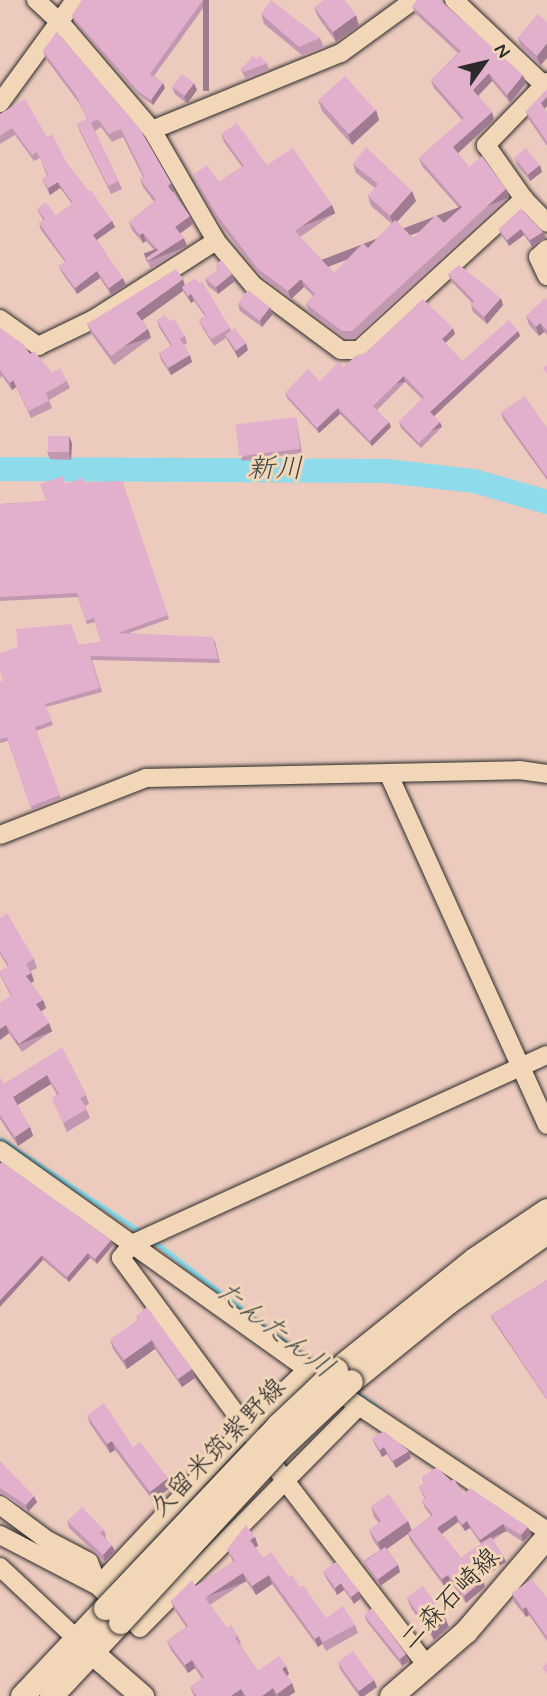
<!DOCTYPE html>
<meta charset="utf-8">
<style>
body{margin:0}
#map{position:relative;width:547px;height:1696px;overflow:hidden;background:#eccbbe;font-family:Mynerve,"Klee One",sans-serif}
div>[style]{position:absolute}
.stream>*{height:4.5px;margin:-2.25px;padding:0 2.25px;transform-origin:2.25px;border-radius:2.25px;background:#8ddbeb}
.river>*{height:24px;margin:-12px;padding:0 12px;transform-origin:12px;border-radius:12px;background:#8ddbeb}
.roads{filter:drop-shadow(0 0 2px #2b2b2b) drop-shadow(0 0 2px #2b2b2b)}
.minor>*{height:18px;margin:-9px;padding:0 9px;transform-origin:9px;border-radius:9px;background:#f1d6b8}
.major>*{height:23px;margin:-11.5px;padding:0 11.5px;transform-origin:11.5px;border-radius:11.5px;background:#f1d6b8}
.bridges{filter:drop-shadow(0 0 2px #2b2b2b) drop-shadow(0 0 2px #2b2b2b)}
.major-bridge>*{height:23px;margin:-11.5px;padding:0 11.5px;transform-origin:11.5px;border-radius:11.5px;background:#f1d6b8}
.wall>*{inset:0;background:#c297b0}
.shaded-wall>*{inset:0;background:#9e7b90;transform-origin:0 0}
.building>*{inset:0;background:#e2b0cd;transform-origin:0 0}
span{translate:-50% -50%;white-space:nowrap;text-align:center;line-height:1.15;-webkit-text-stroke:6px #f1d6b8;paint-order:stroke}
.street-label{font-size:26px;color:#2b2b2b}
.water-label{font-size:28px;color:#3a4548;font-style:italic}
.north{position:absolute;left:449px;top:28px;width:70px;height:70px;-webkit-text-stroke:5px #f1d6b8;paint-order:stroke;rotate:56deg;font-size:19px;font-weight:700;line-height:28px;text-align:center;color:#2b2b2b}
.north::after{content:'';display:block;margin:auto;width:24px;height:32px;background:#2b2b2b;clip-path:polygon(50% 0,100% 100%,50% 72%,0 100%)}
</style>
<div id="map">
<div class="stream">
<i style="left:0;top:1139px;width:173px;rotate:33.4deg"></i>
<i style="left:154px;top:1241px;width:183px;rotate:37.7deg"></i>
<i style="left:352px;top:1390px;width:33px;rotate:35deg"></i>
</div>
<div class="river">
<i style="left:0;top:469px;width:387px;rotate:0.3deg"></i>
<i style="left:387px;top:471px;width:88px;rotate:6.6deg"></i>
<i style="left:474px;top:481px;width:76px;rotate:16deg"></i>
</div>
<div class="roads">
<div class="minor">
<i style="left:36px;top:0;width:33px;rotate:43deg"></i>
<i style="left:60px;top:22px;width:142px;rotate:49.6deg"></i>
<i style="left:152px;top:130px;width:128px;rotate:60deg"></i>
<i style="left:216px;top:241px;width:57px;rotate:49.9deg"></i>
<i style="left:253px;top:285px;width:109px;rotate:36.5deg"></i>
<i style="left:341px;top:350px;width:18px"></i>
<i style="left:359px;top:350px;width:224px;rotate:-42.5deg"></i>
<i style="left:454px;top:0;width:124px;rotate:43.4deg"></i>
<i style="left:547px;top:82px;width:88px;rotate:134.1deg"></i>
<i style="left:486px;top:145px;width:66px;rotate:54.9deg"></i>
<i style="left:524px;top:199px;width:33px;rotate:46deg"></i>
<i style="left:0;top:103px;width:127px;rotate:-53.9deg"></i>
<i style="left:152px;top:130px;width:204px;rotate:-22.2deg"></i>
<i style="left:341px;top:53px;width:90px;rotate:-36deg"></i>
<i style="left:547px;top:249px;width:12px;rotate:138deg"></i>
<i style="left:538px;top:257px;width:21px;rotate:65deg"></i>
<i style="left:0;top:319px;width:47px;rotate:35.4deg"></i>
<i style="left:38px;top:346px;width:62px;rotate:-25.7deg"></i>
<i style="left:94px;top:319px;width:145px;rotate:-32.6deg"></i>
<i style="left:389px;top:775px;width:384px;rotate:65.7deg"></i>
<i style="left:0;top:835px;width:157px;rotate:-21.3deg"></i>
<i style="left:146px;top:778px;width:373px;rotate:-1.2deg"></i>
<i style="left:519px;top:770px;width:28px;rotate:8deg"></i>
<i style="left:0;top:1150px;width:441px;rotate:35.5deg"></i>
<i style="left:359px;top:1406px;width:226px;rotate:33.6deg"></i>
<i style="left:0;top:1505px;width:59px;rotate:36.7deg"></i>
<i style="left:47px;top:1540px;width:47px;rotate:27.6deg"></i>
<i style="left:89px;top:1562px;width:26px;rotate:69deg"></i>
<i style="left:98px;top:1586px;width:218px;rotate:-46.9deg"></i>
<i style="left:247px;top:1427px;width:84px;rotate:-43.6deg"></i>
<i style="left:0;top:1535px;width:110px;rotate:27.5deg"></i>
<i style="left:98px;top:1586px;width:59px;rotate:45deg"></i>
<i style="left:140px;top:1628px;width:312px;rotate:-45.4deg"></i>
<i style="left:0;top:1567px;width:104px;rotate:43.1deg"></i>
<i style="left:428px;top:1667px;width:237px;rotate:-127.5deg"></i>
<i style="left:284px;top:1479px;width:275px;rotate:-126.4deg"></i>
<i style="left:121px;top:1258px;width:18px;rotate:-52deg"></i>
<i style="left:132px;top:1244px;width:456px;rotate:-24.5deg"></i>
</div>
<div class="major">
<i style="left:336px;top:1370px;width:177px;rotate:-38.8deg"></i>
<i style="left:474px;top:1259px;width:88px;rotate:-33.9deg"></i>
<i style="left:351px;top:1381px;width:124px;rotate:-39.1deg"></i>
<i style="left:447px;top:1303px;width:123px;rotate:-35.4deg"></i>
<i style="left:81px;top:1643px;width:81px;rotate:41deg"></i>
<i style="left:22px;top:1696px;width:121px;rotate:-46.7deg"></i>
<i style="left:51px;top:1696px;width:101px;rotate:-47deg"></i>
<i style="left:391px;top:1696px;width:99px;rotate:-40.9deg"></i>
<i style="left:466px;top:1631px;width:125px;rotate:-49.5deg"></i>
</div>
</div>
<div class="bridges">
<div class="major-bridge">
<i style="left:105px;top:1608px;width:252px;rotate:-46.6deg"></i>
<i style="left:278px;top:1425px;width:80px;rotate:-43.5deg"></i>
<i style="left:120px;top:1622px;width:234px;rotate:-47.4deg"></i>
<i style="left:278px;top:1450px;width:100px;rotate:-43.4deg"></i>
</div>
</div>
<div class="wall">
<i style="clip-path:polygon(82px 0,209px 0,154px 76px,163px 83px,165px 88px,153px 105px,140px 96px,74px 21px,72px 16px)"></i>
<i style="clip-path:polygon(412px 6px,526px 83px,510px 103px,492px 81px,478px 96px,492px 112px,494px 120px,458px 153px,469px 167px,506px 189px,509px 197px,355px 339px,345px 339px,309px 312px,306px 304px,313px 296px,304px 287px,291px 299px,261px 277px,219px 223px,196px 183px,193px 175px,219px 182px,242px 167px,224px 142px,221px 134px,267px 165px,332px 205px,335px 213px,300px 237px,334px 273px,368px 248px,392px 224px,371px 206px,368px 196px,375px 188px,356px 173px,353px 164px,416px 201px,397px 222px,413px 238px,444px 223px,460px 209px,422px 166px,419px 158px,462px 120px,434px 88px,431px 80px,458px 53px,415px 13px)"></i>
<i style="clip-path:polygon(314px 7px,359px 26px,336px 42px,318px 17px)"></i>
<i style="clip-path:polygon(261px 14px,320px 38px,324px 48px,303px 56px,264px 24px)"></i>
<i style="clip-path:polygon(538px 14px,540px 66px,521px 48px,518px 38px)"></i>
<i style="clip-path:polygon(57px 32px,171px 183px,174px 191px,173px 193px,193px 224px,180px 233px,187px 246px,151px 269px,146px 258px,156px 252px,146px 241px,143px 243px,132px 230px,129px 222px,154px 202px,143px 187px,140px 179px,143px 177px,123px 137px,112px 142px,101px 127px,95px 131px,122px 189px,111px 194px,80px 132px,77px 124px,87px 119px,79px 103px,46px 59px,43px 51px)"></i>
<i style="clip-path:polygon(257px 59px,267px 63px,269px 70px,247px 79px,244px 76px,241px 69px)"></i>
<i style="clip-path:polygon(172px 87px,197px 90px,187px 104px,175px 94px)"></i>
<i style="clip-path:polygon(318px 100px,376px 110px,379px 120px,352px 145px,322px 111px)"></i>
<i style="clip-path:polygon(547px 106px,544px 109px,547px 113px,547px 146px,528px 118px,526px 111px)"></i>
<i style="clip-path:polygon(0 114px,47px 137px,68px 165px,112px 221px,115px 227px,97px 240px,126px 285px,111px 295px,100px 278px,77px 294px,62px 273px,59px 266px,65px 262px,41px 230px,39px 223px,43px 220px,37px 209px,56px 216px,72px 204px,60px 188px,50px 195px,42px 179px,47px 176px,40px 158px,34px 161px,15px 135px,0 144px)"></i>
<i style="clip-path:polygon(515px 158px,542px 172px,530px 181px,517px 165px)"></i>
<i style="clip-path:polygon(521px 209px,546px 238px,532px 247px,524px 235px,509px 246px,501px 235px,499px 229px)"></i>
<i style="clip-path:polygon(216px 265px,235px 281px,218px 294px,208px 286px,205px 279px,218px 270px)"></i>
<i style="clip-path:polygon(448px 274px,503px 305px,487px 324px,473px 312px,471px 305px,472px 303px,451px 281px)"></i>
<i style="clip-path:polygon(185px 285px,230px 328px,231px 331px,248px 350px,238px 358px,226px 338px,214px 346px,202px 327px,199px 320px,205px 316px,194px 301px,191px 303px,183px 291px,142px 320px,148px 329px,151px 338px,114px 365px,91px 333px,87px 324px)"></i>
<i style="clip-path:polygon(547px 300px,547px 335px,544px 332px,539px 336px,529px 325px,526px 316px)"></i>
<i style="clip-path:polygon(238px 304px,273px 314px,262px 327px,240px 311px)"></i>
<i style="clip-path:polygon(157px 320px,169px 321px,185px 336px,187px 343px,184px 345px,192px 362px,171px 375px,161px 360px,159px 353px,171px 346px,159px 327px)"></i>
<i style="clip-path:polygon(0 328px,52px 373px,67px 381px,70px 388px,49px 400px,52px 408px,31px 418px,16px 387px,12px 390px,2px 376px,0 378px)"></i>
<i style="clip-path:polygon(518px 331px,520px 336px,434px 416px,442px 427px,421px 448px,401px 428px,399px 422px,422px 399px,405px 382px,377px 410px,391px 427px,372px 446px,340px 414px,319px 433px,287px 398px,285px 393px,320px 381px,344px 367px,455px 334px,445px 343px,462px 361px)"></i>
<i style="clip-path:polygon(501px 412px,547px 428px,547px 480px,503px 419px)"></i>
<i style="clip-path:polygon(296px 417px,302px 453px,242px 461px,241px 458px)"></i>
<i style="clip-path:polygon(72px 443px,71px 460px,50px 459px,47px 452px)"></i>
<i style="clip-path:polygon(122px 481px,169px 619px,129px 633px,215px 641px,220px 663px,92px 660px,102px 692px,46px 707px,53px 725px,36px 731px,61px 799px,32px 810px,8px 741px,0 743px,0 681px,3px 681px,79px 645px,101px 642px,95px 622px,87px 624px,78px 597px,0 601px,0 504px,46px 501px,65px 484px)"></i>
<i style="clip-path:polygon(0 918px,34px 959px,37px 968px,31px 971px,34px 981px,31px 983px,43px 1000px,46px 1008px,41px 1011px,49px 1023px,52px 1031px,22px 1052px,9px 1033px,0 1040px,0 1003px,11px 996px,0 975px,0 971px,8px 967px,0 954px)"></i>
<i style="clip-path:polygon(62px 1048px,86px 1095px,89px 1104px,85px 1106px,90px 1118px,67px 1132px,52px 1098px,57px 1095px,51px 1084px,17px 1105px,30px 1127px,33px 1136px,18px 1146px,0 1119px,0 1078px,4px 1084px)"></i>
<i style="clip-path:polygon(0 1164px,113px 1245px,97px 1264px,90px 1258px,69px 1282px,43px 1260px)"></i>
<i style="clip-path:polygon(547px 1280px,547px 1400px,492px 1319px,491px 1315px)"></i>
<i style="clip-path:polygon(136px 1316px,192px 1369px,195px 1378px,182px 1387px,155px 1349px,127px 1369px,113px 1349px,110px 1340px,138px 1320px)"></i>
<i style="clip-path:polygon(87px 1415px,133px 1447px,171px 1487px,153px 1501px,115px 1450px,110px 1453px,90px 1424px)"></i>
<i style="clip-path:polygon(372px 1438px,411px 1458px,396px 1468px,387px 1454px,382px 1457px,375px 1445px)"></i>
<i style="clip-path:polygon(0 1461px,37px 1502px,28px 1512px,0 1493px)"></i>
<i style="clip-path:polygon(evenodd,422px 1477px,464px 1495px,531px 1534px,523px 1542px,506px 1531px,493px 1540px,503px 1556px,506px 1562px,482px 1579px,485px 1587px,466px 1603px,450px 1581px,444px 1586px,410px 1540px,408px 1534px,387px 1549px,398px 1565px,400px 1572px,380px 1586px,367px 1568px,364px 1561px,380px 1550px,373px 1540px,369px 1530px,379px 1523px,374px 1517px,371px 1506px,408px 1521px,411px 1531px,431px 1516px,425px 1508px,422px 1501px,425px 1499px,419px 1487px,424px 1483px,422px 1477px,458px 1522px,465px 1531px,470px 1528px,481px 1544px,461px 1558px,442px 1534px,458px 1522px)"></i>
<i style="clip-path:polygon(67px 1521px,104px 1530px,106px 1536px,105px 1537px,115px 1552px,105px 1562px,69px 1528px)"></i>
<i style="clip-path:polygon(255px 1537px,258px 1546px,255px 1547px,263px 1558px,300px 1587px,326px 1618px,355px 1625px,358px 1633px,326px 1651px,322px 1644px,318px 1647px,272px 1584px,256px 1595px,246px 1581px,210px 1605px,227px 1628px,238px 1636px,241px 1644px,240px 1645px,258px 1671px,289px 1674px,287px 1676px,292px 1683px,295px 1692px,289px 1696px,194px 1696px,190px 1687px,202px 1679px,195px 1668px,188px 1673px,171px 1650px,167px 1641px,186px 1627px,174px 1609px,171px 1601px,196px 1586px,233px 1562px,227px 1549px)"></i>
<i style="clip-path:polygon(323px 1571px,361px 1598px,354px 1604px,344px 1590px,337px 1595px,326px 1578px)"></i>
<i style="clip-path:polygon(512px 1593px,547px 1598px,547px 1641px,529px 1615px,526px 1617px,514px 1602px)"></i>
<i style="clip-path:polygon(407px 1598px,449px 1627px,434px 1640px,411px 1608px)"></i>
<i style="clip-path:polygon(364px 1615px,409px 1661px,402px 1666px,367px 1622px)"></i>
<i style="clip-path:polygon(338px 1662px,377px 1687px,364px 1696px,359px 1696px,340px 1669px)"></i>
</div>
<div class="shaded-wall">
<i style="left:203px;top:0;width:6px;height:91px"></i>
<i style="clip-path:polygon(356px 15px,359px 26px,336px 42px,333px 32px)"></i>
<i style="clip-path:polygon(547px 43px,547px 58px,540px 66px,537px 56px)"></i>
<i style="clip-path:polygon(489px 73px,492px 81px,476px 98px,473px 90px)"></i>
<i style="clip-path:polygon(523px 75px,526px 83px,510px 103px,507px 95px)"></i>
<i style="clip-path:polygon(163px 83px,165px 88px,153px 105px,151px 100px)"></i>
<i style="clip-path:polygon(194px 83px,197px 90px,187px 104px,184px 97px)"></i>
<i style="clip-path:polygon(547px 97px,547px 106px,543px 110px,541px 103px)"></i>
<i style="clip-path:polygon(376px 110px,379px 120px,352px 145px,348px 134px)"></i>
<i style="clip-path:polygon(492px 112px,494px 120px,456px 155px,453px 147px)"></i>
<i style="clip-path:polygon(540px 165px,542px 172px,530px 181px,528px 174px)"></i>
<i style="clip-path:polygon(58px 182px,60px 188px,50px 195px,48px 188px)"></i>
<i style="clip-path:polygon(171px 183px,174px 191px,171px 194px,168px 186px)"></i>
<i style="left:506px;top:189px;width:9px;height:209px;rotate:69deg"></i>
<i style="clip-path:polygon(412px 191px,416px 201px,394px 225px,390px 216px)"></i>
<i style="left:332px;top:205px;width:9px;height:45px;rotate:69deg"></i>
<i style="clip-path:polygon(190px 216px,193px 224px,178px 235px,175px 227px)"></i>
<i style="clip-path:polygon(112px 221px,115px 227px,95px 241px,93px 235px)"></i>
<i style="clip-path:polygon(521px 229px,524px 235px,509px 246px,507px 240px)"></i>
<i style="clip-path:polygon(543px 232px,546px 238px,532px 247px,530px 240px)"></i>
<i style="clip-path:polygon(143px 233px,146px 241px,143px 243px,140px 235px)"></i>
<i style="left:184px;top:238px;width:9px;height:43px;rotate:69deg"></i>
<i style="clip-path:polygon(97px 271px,100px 278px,77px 294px,75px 288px)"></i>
<i style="clip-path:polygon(232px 274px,235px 281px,218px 294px,216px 287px)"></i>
<i style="clip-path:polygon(123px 278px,126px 285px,111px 295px,109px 288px)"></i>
<i style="clip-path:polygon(183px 279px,186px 289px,182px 287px,183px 291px,140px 322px,136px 313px)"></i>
<i style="clip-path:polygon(301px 279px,304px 287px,291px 299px,288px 291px)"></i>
<i style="clip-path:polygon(191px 294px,194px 301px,191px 303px,188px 296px)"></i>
<i style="clip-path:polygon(501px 298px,503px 305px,487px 324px,484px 317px)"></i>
<i style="clip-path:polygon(270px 307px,273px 314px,262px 327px,260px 320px)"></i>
<i style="clip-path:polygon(540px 323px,544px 332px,539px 336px,536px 327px)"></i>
<i style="clip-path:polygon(453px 328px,455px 334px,444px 344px,442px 339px)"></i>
<i style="left:148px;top:329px;width:9px;height:46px;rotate:72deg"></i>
<i style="clip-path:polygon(518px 331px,520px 336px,432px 418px,430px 412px)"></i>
<i style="clip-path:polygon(246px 343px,248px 350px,238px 358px,235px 351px)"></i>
<i style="clip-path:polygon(190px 355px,192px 362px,171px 375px,168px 368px)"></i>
<i style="left:404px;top:376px;width:6px;height:43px;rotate:81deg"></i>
<i style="clip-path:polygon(13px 380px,16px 387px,12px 390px,10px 383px)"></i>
<i style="clip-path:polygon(338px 408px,340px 414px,319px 433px,317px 428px)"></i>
<i style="clip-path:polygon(389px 422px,391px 427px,372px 446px,370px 441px)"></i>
<i style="left:440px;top:422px;width:5px;height:30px;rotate:68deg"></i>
<i style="clip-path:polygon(69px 436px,72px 443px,71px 460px,69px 453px)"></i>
<i style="clip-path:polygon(31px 973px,34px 981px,29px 984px,26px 976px)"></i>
<i style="clip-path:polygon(43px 1000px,46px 1008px,39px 1013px,36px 1004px)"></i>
<i style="left:49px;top:1023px;width:9px;height:37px;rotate:69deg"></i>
<i style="clip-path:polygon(6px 1025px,9px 1033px,0 1040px,0 1029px)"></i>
<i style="clip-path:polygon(47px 1075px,51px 1084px,16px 1106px,13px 1097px)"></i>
<i style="clip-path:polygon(30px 1127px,33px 1136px,18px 1146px,15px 1137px)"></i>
<i style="clip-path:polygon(111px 1240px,113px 1245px,97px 1264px,95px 1259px)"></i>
<i style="clip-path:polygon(88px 1253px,90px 1258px,69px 1282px,67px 1277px)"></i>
<i style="clip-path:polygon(42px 1255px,43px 1260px,0 1307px,0 1300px)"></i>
<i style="clip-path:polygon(152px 1340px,155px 1349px,127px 1369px,124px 1360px)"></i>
<i style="clip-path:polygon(192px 1369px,195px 1378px,182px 1387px,178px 1379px)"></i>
<i style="clip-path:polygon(112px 1441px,115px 1450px,110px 1453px,107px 1444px)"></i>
<i style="clip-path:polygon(384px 1447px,387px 1454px,382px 1457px,380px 1450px)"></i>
<i style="clip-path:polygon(409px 1451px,411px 1458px,396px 1468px,393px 1461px)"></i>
<i style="clip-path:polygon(168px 1478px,171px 1487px,153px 1501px,150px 1492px)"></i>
<i style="clip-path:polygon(34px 1496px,37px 1502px,28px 1512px,26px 1505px)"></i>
<i style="clip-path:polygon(456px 1515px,458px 1522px,440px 1535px,437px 1528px)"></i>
<i style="clip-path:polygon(408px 1521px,412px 1531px,381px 1553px,378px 1542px)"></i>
<i style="clip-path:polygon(467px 1521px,470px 1528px,465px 1531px,462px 1525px)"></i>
<i style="left:503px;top:1524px;width:8px;height:28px;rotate:67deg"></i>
<i style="clip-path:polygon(528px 1527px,531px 1534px,523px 1542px,521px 1535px)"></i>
<i style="clip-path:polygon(255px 1537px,258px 1546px,254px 1548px,250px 1540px)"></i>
<i style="clip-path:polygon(112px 1545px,115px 1552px,105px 1562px,103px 1555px)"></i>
<i style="left:503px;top:1556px;width:7px;height:30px;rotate:63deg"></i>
<i style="clip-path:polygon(398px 1565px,400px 1572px,380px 1586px,378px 1579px)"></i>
<i style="left:243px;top:1573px;width:9px;height:45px;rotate:69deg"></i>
<i style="clip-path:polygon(269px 1575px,272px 1584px,256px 1595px,252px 1586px)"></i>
<i style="clip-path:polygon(448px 1575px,450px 1581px,444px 1586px,442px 1579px)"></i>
<i style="clip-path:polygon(483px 1580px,485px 1587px,466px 1603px,464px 1596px)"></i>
<i style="clip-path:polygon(341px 1583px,344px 1590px,337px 1595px,335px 1588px)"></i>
<i style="clip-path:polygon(359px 1591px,361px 1598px,354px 1604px,351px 1597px)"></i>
<i style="clip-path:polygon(526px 1607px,529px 1615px,526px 1617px,523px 1609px)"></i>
<i style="clip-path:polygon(445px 1617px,449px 1627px,434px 1640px,430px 1630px)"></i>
<i style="clip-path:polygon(319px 1636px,322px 1644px,318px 1647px,315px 1639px)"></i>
<i style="clip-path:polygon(406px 1654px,409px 1661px,402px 1666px,400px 1659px)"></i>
<i style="clip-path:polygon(192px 1660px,195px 1668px,188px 1673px,185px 1665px)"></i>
<i style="clip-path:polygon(286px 1666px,289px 1674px,285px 1677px,282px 1669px)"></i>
<i style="clip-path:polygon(374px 1680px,377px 1687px,364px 1696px,360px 1696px,358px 1691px)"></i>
<i style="clip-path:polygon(292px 1683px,295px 1692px,289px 1696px,278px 1696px,277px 1694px)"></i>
<i style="clip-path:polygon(273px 1688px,276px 1696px,262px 1696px)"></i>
<i style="clip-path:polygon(241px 1689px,244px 1696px,231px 1696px)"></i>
</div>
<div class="building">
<i style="clip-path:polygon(82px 0,203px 0,150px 74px,163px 83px,151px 100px,138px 91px,72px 16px)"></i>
<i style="clip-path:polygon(271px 0,320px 38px,299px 47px,261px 14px)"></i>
<i style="clip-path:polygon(324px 0,345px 0,356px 15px,333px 32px,314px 7px)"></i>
<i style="clip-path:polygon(417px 0,440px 0,523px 75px,507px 95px,489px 73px,473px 90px,492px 112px,453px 147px,469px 167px,482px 156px,506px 189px,352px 331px,342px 331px,306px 304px,315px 294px,301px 279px,288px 291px,258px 269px,217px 215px,193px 175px,207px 165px,219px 182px,244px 166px,221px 134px,237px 123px,267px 165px,293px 148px,332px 205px,295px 231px,334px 273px,363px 243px,368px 248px,395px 220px,413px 238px,436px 215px,444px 223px,462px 207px,419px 158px,464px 118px,431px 80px,461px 51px,412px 6px)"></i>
<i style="clip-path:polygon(538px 14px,547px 22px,547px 43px,537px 56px,518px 38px)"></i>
<i style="clip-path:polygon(57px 32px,140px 129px,171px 183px,168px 186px,190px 216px,175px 227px,184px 238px,148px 261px,146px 258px,158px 250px,143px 233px,140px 235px,129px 222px,156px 200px,140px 179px,144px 176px,121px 129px,109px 134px,98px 119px,91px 123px,119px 181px,108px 186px,77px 124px,87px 119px,76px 95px,43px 51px)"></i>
<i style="clip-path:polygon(253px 56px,257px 59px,259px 56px,267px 63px,244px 72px,241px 69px)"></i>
<i style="left:182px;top:74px;width:15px;height:16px;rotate:37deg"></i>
<i style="left:345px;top:76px;width:46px;height:36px;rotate:48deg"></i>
<i style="clip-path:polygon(547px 89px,547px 97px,541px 103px,547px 113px,547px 142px,526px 111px)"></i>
<i style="clip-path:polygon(25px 99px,47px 137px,52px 134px,68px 165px,89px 192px,91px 190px,112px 221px,93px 235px,123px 278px,109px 288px,97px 271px,75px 288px,59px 266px,66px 261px,39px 223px,45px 219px,37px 209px,46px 202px,56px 216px,73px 203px,58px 182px,48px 188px,42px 179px,48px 175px,37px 152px,32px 155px,12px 128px,0 136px,0 114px)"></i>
<i style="clip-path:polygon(366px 147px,412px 191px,390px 216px,368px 196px,378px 184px,353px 164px)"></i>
<i style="left:526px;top:148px;width:22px;height:15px;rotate:51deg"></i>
<i style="clip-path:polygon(521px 209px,543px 232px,530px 240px,521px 229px,507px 240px,499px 229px)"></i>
<i style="clip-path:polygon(221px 260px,232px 274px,216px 287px,205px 279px,219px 269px,216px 265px)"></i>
<i style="clip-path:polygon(459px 265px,501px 298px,484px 317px,471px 305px,474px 301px,448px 274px)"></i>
<i style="clip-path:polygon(176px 269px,183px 279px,136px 313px,148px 329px,111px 356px,87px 324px)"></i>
<i style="clip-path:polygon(195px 278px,199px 283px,202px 281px,230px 328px,211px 339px,199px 320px,206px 315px,191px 294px,188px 296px,182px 287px)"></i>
<i style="left:248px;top:290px;width:28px;height:17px;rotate:38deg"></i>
<i style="clip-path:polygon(545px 298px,547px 300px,547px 330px,540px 323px,536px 327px,526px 316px)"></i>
<i style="clip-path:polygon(423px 299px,453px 328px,442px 339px,462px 361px,509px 320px,518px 331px,430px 412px,440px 422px,419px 443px,399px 422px,424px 397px,404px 376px,373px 406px,389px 422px,370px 441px,338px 408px,317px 428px,285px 393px,308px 369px,320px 381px,338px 362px,344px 367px,355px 356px,365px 353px)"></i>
<i style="clip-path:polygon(165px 315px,169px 321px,174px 319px,185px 336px,180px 339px,190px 355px,168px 368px,159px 353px,172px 345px,157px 320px)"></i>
<i style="clip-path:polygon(0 328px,23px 344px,30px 354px,34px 351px,52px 373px,60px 368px,67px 381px,46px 393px,49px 401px,28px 411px,13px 380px,10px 383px,0 370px)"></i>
<i style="left:235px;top:328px;width:19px;height:12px;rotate:54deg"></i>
<i style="clip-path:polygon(547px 365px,547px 374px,543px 368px)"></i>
<i style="clip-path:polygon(525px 396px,547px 428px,547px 475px,546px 476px,501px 412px)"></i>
<i style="left:296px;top:417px;width:32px;height:61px;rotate:83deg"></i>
<i style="left:48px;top:436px;width:21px;height:16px"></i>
<i style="clip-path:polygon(63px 476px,65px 484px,83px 478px,85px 483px,122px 481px,168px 615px,118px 633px,213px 637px,218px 659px,90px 656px,100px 688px,45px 704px,52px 721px,35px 727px,60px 795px,30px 807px,7px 737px,0 739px,0 681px,3px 681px,0 671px,0 653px,18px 647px,16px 629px,71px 624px,79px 645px,101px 642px,94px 618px,86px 621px,77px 593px,0 597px,0 504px,46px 501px,40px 484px)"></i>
<i style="clip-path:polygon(7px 913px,34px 959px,26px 964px,31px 973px,26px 976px,43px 1000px,36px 1004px,49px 1023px,19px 1044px,6px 1025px,0 1029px,0 1003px,12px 995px,0 974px,0 971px,9px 966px,0 951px,0 918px)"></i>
<i style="clip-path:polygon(62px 1048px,86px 1095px,80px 1098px,87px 1109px,63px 1123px,52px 1098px,59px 1094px,47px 1075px,13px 1097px,30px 1127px,15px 1137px,0 1115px,0 1078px,4px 1084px)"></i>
<i style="clip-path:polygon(2px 1162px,111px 1240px,95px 1259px,88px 1253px,67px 1277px,42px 1255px,0 1300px,0 1164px)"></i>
<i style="clip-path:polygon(547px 1280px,547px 1399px,491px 1315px)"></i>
<i style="clip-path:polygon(147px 1307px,192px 1369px,178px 1379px,152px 1340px,124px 1360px,110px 1340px,139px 1319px,136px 1316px)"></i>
<i style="clip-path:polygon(104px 1403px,133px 1447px,140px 1442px,168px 1478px,150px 1492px,112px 1441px,107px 1444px,87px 1415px)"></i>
<i style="clip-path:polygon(384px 1431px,409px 1451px,393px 1461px,384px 1447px,380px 1450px,372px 1438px)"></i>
<i style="clip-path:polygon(0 1461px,34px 1496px,26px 1505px,0 1488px)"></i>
<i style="clip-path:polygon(437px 1467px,451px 1481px,454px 1479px,464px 1495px,470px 1488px,528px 1527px,521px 1535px,503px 1524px,480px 1540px,467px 1521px,462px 1525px,456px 1515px,437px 1528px,461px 1558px,491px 1537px,503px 1556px,478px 1573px,483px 1580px,464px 1596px,448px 1575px,442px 1579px,408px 1533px,433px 1515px,422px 1501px,426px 1498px,419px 1487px,425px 1482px,422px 1477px)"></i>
<i style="clip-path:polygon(389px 1494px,408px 1521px,378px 1542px,369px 1530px,381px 1521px,371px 1506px)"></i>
<i style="clip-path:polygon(82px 1507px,104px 1530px,100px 1533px,112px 1545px,103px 1555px,67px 1521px)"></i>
<i style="clip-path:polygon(246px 1525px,255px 1537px,250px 1540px,263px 1558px,271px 1552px,289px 1577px,292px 1575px,300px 1587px,303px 1585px,326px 1618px,343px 1606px,355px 1625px,323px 1642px,319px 1636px,315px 1639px,269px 1575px,252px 1586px,243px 1573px,205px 1598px,227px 1628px,231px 1625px,238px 1636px,235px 1638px,258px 1671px,279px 1656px,286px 1666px,282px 1669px,292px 1683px,277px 1694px,273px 1688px,262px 1696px,246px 1696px,241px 1689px,231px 1696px,197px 1696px,190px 1687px,204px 1677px,192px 1660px,185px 1665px,167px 1641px,188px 1626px,171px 1601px,192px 1580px,196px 1586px,235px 1561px,227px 1549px)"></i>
<i style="left:385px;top:1547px;width:22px;height:25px;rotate:54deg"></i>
<i style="clip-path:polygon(336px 1562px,359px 1591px,351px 1597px,341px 1583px,335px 1588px,323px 1571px)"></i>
<i style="clip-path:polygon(532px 1579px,547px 1598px,547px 1637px,526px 1607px,523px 1609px,512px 1593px)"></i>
<i style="left:423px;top:1586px;width:38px;height:20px;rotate:55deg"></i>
<i style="clip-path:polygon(372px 1608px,406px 1654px,400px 1659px,364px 1615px)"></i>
<i style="left:353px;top:1651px;width:36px;height:19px;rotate:54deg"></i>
<i style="clip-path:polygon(547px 1663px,547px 1674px,542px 1667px)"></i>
</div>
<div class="street-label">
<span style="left:219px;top:1449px;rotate:-46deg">久留米筑紫野線</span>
<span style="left:451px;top:1600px;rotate:-46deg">二森石崎線</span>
</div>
<div class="water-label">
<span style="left:275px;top:470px">新川</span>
<span style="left:274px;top:1331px;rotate:37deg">たんたん川</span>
</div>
<div class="north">N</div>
</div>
